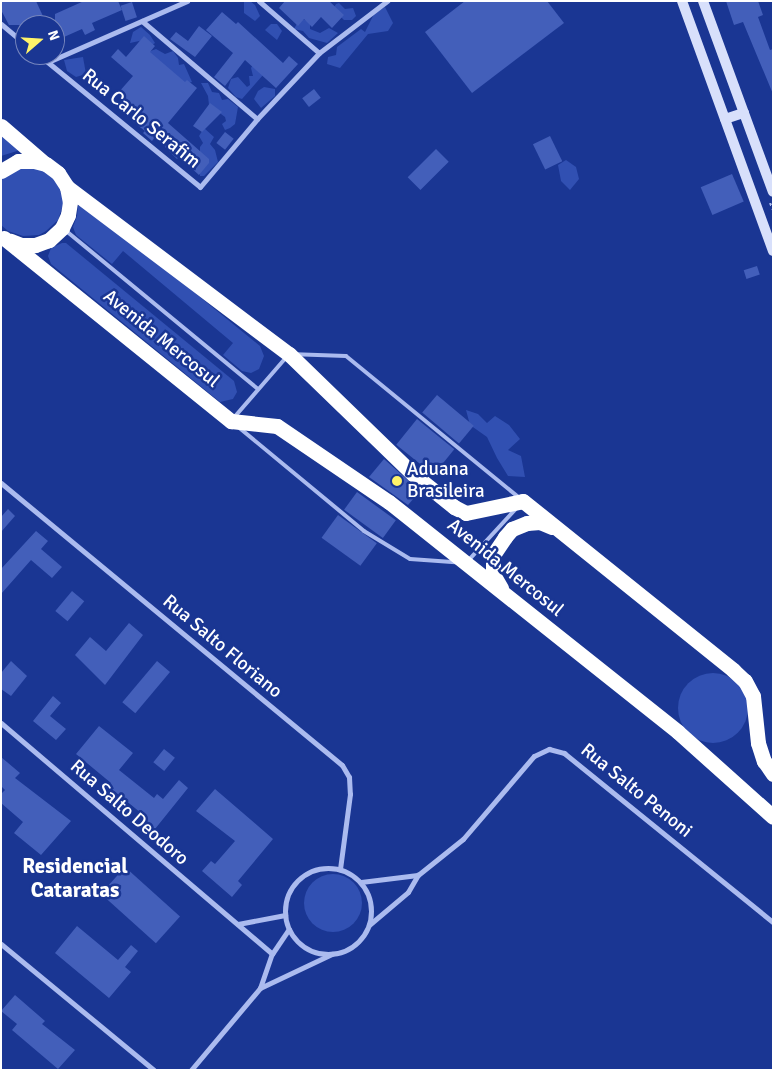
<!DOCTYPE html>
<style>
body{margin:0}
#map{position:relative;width:774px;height:1071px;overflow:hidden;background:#1a3693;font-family:Signika,sans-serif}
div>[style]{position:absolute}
.green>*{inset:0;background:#3150b2}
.round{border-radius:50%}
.building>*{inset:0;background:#435fba;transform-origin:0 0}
.path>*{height:2px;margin-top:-1px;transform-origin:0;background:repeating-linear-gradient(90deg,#abbbef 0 2.5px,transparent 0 6.5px)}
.lane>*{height:4px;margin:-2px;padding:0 2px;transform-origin:2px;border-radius:2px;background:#abbbef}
.street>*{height:5px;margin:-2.5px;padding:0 2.5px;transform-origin:2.5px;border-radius:2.5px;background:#abbbef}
.street>.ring{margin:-2.5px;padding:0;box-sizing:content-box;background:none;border:5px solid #abbbef;border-radius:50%}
.secondary>*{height:10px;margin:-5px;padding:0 5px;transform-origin:5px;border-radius:5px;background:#d8e0fb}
.highway>*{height:15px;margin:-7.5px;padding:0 7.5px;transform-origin:7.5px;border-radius:7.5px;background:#fff}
.dots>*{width:14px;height:14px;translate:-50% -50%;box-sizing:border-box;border:2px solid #1a3693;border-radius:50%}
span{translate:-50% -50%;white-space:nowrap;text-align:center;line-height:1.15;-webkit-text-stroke:5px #1a3693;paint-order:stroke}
.street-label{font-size:19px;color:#fff}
.poi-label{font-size:19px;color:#fff}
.left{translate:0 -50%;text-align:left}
.quarter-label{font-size:21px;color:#fff;font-weight:700}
.frame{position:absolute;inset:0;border:2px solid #fff;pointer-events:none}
.north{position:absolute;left:15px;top:15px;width:50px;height:50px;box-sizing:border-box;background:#1a3693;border:1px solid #7686be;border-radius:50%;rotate:71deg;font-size:14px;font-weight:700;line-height:20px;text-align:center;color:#fff}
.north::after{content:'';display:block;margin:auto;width:18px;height:22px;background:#fff369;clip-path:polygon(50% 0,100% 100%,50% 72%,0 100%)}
</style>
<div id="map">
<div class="green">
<i style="clip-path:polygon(250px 1px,255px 5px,260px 16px,255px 21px,244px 13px,244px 2px)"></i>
<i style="clip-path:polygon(339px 3px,345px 9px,353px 8px,356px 16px,352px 20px,344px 20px,333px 9px,336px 4px)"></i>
<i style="clip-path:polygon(385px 7px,393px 23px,388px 31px,368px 34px,340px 68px,327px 64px,328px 57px,336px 55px,337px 47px,361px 29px,365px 32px,374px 14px)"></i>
<i style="clip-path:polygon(300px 18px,310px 22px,310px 29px,320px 33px,329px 28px,338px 33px,327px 43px,309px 38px,303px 31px,294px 29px)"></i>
<i style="clip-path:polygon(271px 24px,277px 24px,282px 31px,277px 40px,265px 30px)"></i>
<i style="clip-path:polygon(141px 27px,150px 35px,155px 43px,152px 45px,144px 40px,130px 43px,133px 32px)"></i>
<i style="clip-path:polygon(156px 49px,165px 54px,173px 51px,178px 58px,179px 65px,184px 64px,192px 82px,184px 84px,148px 52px)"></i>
<i style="clip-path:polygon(83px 57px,86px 74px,76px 77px,67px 71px,64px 60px)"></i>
<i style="clip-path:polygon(254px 63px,263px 75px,242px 99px,236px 97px,228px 88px,231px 79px,238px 77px,247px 87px,250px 85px,249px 76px,253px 76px,251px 68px)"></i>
<i style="clip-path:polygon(201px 83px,208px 83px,212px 92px,219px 93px,222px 100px,228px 99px,238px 107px,235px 124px,230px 128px,225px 130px,222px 124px,226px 121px,225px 117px,209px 105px,208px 96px)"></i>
<i style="clip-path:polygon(264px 87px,275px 89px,275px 96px,261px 108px,254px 99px,258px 91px)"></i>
<i style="clip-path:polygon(204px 128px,214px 137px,210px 144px,215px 150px,218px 162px,204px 176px,200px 176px,200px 147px,203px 143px,199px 136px)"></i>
<i style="clip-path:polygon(1px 131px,19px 149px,17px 151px,1px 156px)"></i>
<i style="clip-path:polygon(566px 160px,576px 167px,579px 179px,570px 190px,561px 181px,558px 165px)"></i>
<i style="clip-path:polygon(17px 167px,39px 167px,57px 181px,63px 197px,63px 205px,58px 220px,46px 231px,39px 235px,23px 236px,8px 231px,1px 225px,1px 177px)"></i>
<i style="clip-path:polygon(86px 204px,260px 346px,264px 356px,259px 369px,251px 373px,242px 371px,223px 355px,233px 343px,123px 251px,112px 264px,76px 235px,73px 227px,77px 216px,78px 206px)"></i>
<i style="clip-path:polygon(62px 243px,66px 243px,234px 381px,237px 392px,233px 399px,220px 402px,51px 264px,48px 256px,51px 248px)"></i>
<i style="clip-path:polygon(466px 410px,478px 414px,487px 423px,495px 416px,509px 425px,520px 439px,508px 450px,521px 456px,525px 477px,508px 476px,497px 458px,487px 437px,470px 425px)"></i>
<i class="round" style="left:678px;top:673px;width:70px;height:70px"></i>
<i class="round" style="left:304px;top:874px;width:58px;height:58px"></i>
</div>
<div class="building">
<i style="clip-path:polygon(1px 1px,36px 1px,47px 25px,9px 25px,1px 10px)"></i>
<i style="clip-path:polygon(84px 1px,118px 1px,122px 10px,92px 23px,95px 30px,85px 35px,82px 29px,55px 41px,55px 14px)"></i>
<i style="clip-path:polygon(285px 1px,329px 1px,344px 15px,332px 28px,321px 17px,312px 27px,304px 19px,298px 26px,279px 8px)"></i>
<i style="clip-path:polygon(465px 1px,547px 1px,564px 23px,472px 93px,425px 32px)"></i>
<i style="clip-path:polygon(726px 1px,758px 1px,763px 15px,758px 17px,770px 50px,773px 49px,773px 94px,743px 22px,734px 25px)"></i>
<i style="left:132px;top:2px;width:16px;height:12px;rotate:72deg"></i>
<i style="clip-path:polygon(222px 12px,236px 24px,238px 22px,283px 63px,289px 56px,298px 64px,276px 88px,245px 60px,225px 86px,214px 77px,233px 53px,206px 30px)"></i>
<i style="clip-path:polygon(199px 26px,212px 36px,195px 57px,170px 39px,176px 32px,188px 41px)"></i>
<i style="clip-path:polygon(144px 36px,155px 46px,150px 52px,185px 82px,187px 80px,197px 88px,168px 123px,209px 159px,209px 163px,199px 175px,179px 157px,177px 159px,155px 137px,152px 141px,143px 133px,145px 131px,132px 121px,140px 112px,118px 93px,133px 76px,111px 57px,118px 49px,126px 57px)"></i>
<i style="left:314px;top:89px;width:11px;height:15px;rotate:52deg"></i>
<i style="clip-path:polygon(210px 103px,222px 112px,202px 132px,193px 126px)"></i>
<i style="left:225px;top:132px;width:11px;height:14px;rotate:38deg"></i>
<i style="left:550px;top:136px;width:28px;height:19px;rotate:64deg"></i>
<i style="left:436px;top:149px;width:18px;height:40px;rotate:45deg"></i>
<i style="left:732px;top:174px;width:30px;height:34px;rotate:67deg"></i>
<i style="left:757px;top:266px;width:9px;height:14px;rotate:72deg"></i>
<i style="left:437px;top:395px;width:48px;height:23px;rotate:40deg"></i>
<i style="left:417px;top:419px;width:48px;height:33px;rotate:39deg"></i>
<i style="clip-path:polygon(384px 459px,420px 491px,408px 505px,369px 477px)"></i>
<i style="left:357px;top:492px;width:48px;height:22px;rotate:36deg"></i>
<i style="clip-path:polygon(8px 509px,15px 516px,1px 532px,1px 517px)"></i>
<i style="left:338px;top:515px;width:48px;height:28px;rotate:36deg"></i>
<i style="clip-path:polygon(36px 531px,48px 541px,41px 549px,62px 567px,52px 578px,31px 560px,1px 594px,1px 569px)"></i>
<i style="left:72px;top:591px;width:16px;height:26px;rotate:40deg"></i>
<i style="clip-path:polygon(129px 623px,143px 635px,105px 685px,75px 655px,90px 637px,106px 651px)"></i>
<i style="clip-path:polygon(11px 661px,27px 676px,11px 696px,1px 689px,1px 673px)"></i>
<i style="left:157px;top:661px;width:17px;height:54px;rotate:40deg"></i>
<i style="clip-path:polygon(53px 696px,61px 703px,50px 716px,66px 729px,56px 740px,33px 721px)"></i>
<i style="clip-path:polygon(99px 726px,133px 753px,119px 770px,154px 798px,157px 794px,163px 799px,179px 780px,188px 788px,155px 829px,139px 815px,141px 813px,108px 786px,111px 783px,76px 754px)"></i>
<i style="left:164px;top:749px;width:14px;height:17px;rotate:39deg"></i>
<i style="clip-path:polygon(1px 757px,20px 773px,15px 778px,71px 821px,41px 855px,14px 833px,23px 822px,1px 803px,1px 794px,5px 790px,1px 786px)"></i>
<i style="clip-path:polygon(215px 789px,273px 839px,238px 881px,242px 885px,232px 897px,202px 871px,211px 861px,215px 864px,235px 841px,196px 811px)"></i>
<i style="left:125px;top:867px;width:74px;height:36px;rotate:42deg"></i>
<i style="clip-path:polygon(77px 926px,118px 960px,131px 945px,138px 951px,125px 967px,131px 972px,109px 998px,55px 953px)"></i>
<i style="clip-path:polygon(15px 995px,45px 1021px,42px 1024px,75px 1050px,58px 1069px,12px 1030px,17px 1024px,1px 1011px)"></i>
</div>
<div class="path">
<i style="left:770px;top:203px;width:8px;rotate:67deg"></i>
</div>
<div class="lane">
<i style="left:65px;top:230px;width:250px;rotate:39.5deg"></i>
<i style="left:289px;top:354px;width:57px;rotate:2deg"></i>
<i style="left:346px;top:356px;width:229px;rotate:39.3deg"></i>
<i style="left:523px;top:501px;width:84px;rotate:132.6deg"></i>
<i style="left:466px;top:563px;width:56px;rotate:-175.9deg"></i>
<i style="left:410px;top:559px;width:54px;rotate:-148.7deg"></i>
<i style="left:364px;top:531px;width:173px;rotate:-140.4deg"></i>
<i style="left:231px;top:421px;width:89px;rotate:-49.1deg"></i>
</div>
<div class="street">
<i style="left:259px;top:1px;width:79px;rotate:40.9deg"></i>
<i style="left:142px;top:21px;width:151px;rotate:40.4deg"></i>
<i style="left:1px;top:24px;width:31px;rotate:40deg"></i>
<i style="left:39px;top:55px;width:208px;rotate:39.3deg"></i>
<i style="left:200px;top:187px;width:89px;rotate:-50deg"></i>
<i style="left:257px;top:119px;width:91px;rotate:-46.8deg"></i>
<i style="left:319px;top:53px;width:86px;rotate:-37.4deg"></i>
<i style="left:48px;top:62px;width:152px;rotate:-23.7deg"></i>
<i style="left:1px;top:483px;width:442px;rotate:39.6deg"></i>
<i style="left:342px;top:765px;width:14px;rotate:60deg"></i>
<i style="left:349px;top:777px;width:17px;rotate:87deg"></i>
<i style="left:350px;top:794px;width:76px;rotate:97.6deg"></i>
<i style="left:1px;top:723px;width:356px;rotate:40.4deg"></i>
<i class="ring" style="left:285px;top:868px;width:81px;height:81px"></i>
<i style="left:361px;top:882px;width:57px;rotate:-7deg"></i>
<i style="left:238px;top:924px;width:48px;rotate:-10.8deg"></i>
<i style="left:369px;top:925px;width:51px;rotate:-40.2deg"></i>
<i style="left:408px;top:892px;width:20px;rotate:-60deg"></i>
<i style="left:418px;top:875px;width:58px;rotate:-38.7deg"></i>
<i style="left:463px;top:839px;width:109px;rotate:-49.5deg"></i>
<i style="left:534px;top:756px;width:17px;rotate:-25deg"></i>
<i style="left:549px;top:749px;width:16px;rotate:15deg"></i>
<i style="left:564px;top:753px;width:269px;rotate:39deg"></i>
<i style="left:1px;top:944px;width:198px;rotate:39.5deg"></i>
<i style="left:260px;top:988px;width:80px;rotate:-25.3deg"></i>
<i style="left:191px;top:1070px;width:107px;rotate:-49.9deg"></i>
<i style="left:260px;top:988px;width:36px;rotate:-71deg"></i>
<i style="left:272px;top:954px;width:30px;rotate:-56deg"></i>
</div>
<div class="secondary">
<i style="left:682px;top:1px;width:266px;rotate:70deg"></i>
<i style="left:703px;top:1px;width:203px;rotate:69.9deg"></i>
<i style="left:725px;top:119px;width:20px;rotate:-18deg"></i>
</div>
<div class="highway">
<i style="left:1px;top:126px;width:57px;rotate:40.7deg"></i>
<i style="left:1px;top:171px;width:20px;rotate:-30deg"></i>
<i style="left:18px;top:161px;width:16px"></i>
<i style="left:34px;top:161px;width:12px;rotate:14deg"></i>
<i style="left:46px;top:164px;width:15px;rotate:37deg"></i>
<i style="left:58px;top:173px;width:17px;rotate:57deg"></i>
<i style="left:67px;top:187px;width:15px;rotate:79deg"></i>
<i style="left:70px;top:202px;width:13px;rotate:99deg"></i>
<i style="left:68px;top:215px;width:14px;rotate:115deg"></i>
<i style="left:62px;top:228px;width:18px;rotate:137deg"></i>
<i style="left:49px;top:240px;width:15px;rotate:160deg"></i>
<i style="left:35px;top:245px;width:14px;rotate:180deg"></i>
<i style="left:21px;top:245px;width:11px;rotate:-158deg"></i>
<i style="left:67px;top:187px;width:278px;rotate:37deg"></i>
<i style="left:289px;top:354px;width:173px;rotate:44.1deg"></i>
<i style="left:413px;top:474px;width:53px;rotate:38.8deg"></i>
<i style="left:454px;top:507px;width:13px;rotate:27deg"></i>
<i style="left:466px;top:513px;width:58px;rotate:-11.9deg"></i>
<i style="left:523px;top:501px;width:270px;rotate:38.8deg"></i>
<i style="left:733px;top:670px;width:16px;rotate:43deg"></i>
<i style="left:745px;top:681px;width:17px;rotate:62deg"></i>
<i style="left:753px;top:696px;width:47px;rotate:83.9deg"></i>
<i style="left:758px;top:743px;width:19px;rotate:72deg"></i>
<i style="left:764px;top:761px;width:16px;rotate:55deg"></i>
<i style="left:4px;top:238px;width:292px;rotate:38.9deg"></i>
<i style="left:231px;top:421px;width:46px;rotate:6.2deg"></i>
<i style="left:277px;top:426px;width:135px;rotate:34.2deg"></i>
<i style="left:389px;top:502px;width:369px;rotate:38.5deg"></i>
<i style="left:678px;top:732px;width:127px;rotate:41.8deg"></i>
<i style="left:501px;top:588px;width:16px;rotate:-120deg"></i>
<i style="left:493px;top:574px;width:19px;rotate:-90deg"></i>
<i style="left:493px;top:555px;width:22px;rotate:-56deg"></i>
<i style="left:505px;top:537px;width:11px;rotate:-49deg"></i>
<i style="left:512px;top:529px;width:16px;rotate:-22deg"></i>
<i style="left:527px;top:523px;width:13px;rotate:-4deg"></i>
<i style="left:540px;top:522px;width:13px;rotate:23deg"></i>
</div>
<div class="dots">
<i style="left:397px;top:481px;background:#fff369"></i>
</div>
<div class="street-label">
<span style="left:141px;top:119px;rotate:39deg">Rua Carlo Serafim</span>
<span style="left:161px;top:339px;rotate:39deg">Avenida Mercosul</span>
<span style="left:505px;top:568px;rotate:39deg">Avenida Mercosul</span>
<span style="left:222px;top:647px;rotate:40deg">Rua Salto Floriano</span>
<span style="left:636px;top:791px;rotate:39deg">Rua Salto Penoni</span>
<span style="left:129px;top:813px;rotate:41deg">Rua Salto Deodoro</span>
</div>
<div class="poi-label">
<span class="left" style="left:407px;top:481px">Aduana<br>Brasileira</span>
</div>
<div class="quarter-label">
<span style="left:75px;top:878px">Residencial<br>Cataratas</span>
</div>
<div class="frame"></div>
<div class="north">N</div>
</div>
